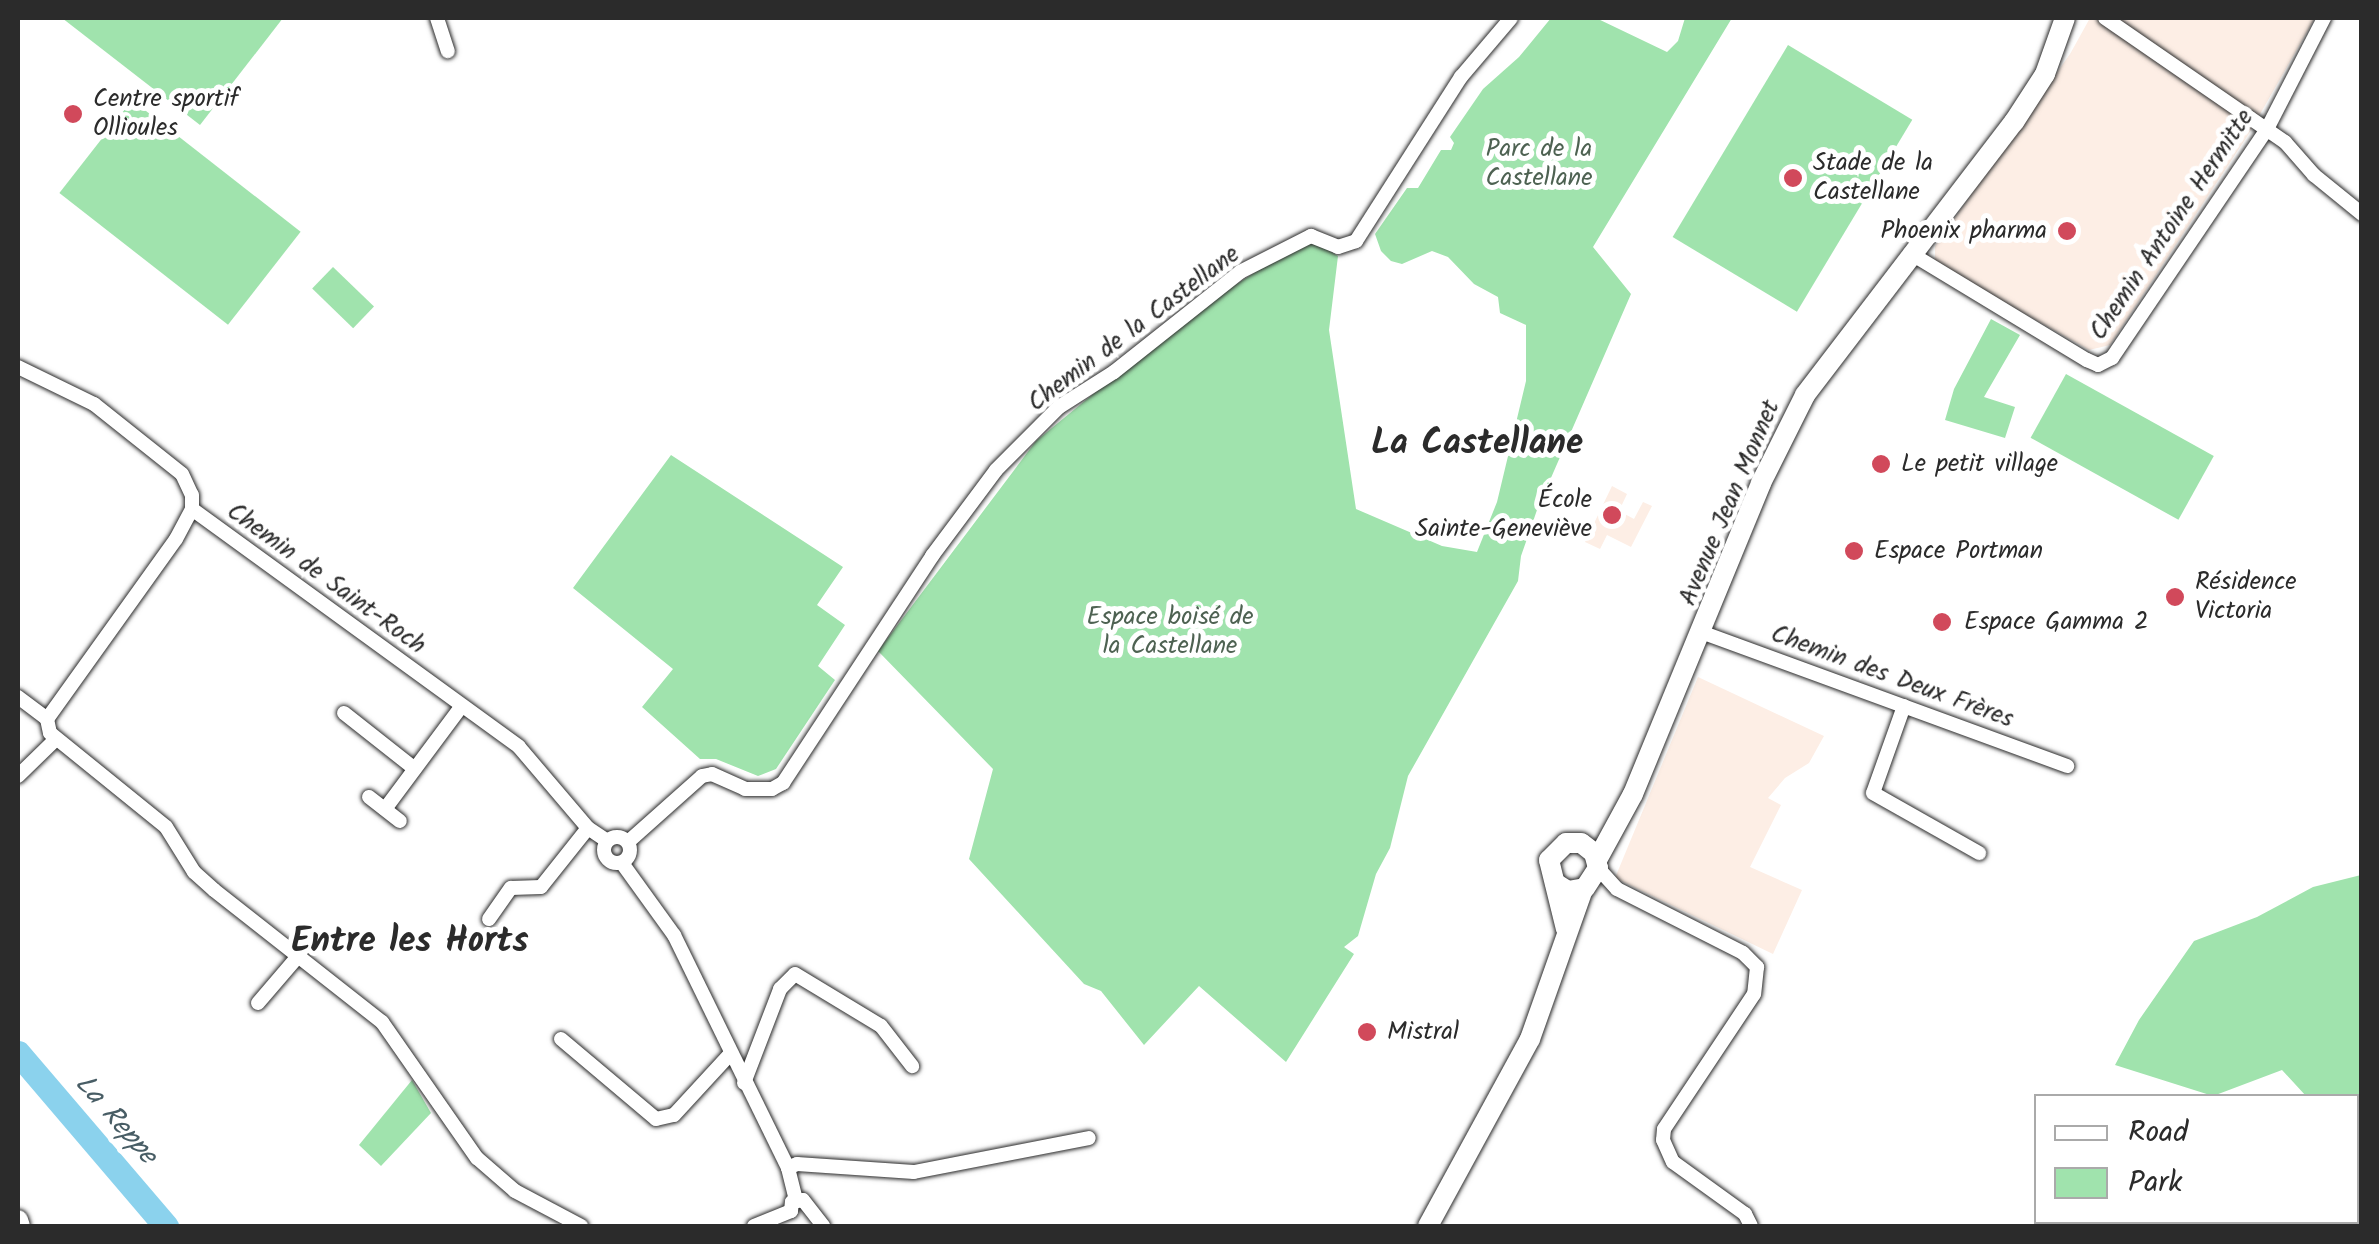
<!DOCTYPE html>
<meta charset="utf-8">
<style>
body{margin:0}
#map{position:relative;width:2379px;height:1244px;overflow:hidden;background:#fff;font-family:Kalam,sans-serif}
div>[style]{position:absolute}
.built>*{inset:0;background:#fdeee5}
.green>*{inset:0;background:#a0e3ad;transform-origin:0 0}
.river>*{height:25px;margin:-12.5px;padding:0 12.5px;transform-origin:12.5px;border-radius:12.5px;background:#8bd2ed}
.roads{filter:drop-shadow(0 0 2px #2b2b2b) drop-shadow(0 0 2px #2b2b2b)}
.minor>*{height:14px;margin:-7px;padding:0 7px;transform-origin:7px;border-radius:7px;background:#fff}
.minor>.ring{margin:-7px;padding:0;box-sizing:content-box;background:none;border:14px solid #fff;border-radius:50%}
.secondary>*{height:20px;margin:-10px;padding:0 10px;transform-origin:10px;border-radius:10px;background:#fff}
.dots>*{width:28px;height:28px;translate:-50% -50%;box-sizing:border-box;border:5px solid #fff;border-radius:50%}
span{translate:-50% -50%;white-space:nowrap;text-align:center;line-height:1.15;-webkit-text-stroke:10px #fff;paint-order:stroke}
.poi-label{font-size:25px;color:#2b2b2b}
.left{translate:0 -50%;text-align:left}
.right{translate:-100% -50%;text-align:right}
.park-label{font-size:25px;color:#4e6252}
.street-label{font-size:25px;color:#2b2b2b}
.water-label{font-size:28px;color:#485d65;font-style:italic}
.district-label{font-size:35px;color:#2b2b2b;font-weight:700}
.frame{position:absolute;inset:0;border:20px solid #2b2b2b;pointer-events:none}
.legend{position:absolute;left:2034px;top:1094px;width:325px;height:130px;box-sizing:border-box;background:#fff;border:2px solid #aaa;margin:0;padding:12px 18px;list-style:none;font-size:30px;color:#2b2b2b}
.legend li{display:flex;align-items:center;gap:20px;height:50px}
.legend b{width:50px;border:2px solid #aaa}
</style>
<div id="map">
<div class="built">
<i style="clip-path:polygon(2090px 18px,2315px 18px,2248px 135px,2110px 345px,2089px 350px,1945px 269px,1935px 260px,1935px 246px,2070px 54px)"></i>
<i style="clip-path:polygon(1612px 486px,1627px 494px,1619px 511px,1634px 519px,1643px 502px,1652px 506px,1631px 547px,1607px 535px,1600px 549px,1585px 542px)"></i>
<i style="clip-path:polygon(1698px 677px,1824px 736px,1809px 763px,1785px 778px,1768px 798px,1781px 805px,1750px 867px,1802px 890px,1773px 954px,1615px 878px)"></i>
</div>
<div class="green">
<i style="clip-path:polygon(62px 18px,283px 18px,200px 125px)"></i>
<i style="clip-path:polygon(1551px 18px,1596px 18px,1667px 52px,1678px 41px,1685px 18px,1732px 18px,1593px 247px,1631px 294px,1537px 510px,1521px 556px,1518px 581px,1408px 776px,1390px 848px,1376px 874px,1358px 936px,1344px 947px,1354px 954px,1286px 1062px,1199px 986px,1144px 1045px,1101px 991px,1084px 984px,969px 859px,993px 769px,878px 651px,1036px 441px,1193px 312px,1309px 238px,1338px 256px,1329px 330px,1356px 509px,1442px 546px,1477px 552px,1497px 502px,1526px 381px,1526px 325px,1500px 313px,1498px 297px,1474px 284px,1448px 257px,1432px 251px,1402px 264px,1391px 261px,1381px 251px,1375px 234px,1407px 188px,1418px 188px,1441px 150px,1451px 150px,1454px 143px,1450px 137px,1483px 89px,1519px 57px)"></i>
<i style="left:1788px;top:45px;width:145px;height:224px;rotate:31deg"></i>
<i style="left:132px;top:100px;width:214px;height:118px;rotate:38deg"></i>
<i style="left:333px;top:267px;width:57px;height:30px;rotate:44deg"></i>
<i style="clip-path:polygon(1991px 319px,2020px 335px,1984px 397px,2015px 407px,2005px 438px,1945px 420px,1954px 389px)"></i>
<i style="left:2066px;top:374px;width:169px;height:73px;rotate:29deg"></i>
<i style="clip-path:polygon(671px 455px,843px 567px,817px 605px,845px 625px,818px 666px,835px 680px,776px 769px,758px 776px,716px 759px,700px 759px,642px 707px,673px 669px,573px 588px)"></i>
<i style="clip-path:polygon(2361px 875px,2361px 1226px,2291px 1226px,2290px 1222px,2356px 1222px,2356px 1096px,2306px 1096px,2282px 1070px,2213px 1096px,2115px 1065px,2139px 1020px,2194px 941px,2257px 917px,2313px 887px)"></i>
<i style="clip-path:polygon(412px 1080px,431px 1113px,381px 1166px,359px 1145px)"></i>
</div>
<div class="river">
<i style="left:18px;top:1053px;width:228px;rotate:49.5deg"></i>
</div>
<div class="roads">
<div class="minor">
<i style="left:437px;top:18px;width:35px;rotate:72deg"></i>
<i style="left:2105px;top:18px;width:219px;rotate:34.6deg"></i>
<i style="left:2285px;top:142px;width:44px;rotate:48.7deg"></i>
<i style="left:2314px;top:175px;width:62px;rotate:39.1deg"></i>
<i style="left:1910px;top:253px;width:207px;rotate:31.2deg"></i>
<i style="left:2087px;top:360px;width:12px;rotate:24deg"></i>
<i style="left:2098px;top:365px;width:16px;rotate:-27deg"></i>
<i style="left:2112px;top:358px;width:277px;rotate:-55.9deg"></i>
<i style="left:2267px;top:129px;width:125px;rotate:-62.8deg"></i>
<i style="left:18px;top:367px;width:85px;rotate:26deg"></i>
<i style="left:94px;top:404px;width:112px;rotate:38.5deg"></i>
<i style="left:182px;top:474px;width:23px;rotate:65deg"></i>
<i style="left:192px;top:495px;width:14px;rotate:90deg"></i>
<i style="left:192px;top:509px;width:34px;rotate:118deg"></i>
<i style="left:176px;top:539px;width:221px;rotate:125.6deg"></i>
<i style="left:47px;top:719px;width:14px;rotate:78deg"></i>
<i style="left:50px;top:733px;width:149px;rotate:39deg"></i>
<i style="left:166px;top:827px;width:53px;rotate:58.1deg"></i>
<i style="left:194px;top:872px;width:27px;rotate:42deg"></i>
<i style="left:214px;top:890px;width:214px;rotate:38.2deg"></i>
<i style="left:382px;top:1022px;width:166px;rotate:55.1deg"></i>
<i style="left:477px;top:1158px;width:50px;rotate:41deg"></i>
<i style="left:515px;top:1191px;width:75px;rotate:27.9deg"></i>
<i style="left:192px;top:509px;width:404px;rotate:36deg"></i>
<i style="left:519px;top:747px;width:106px;rotate:49.6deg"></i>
<i style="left:588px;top:828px;width:23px;rotate:34deg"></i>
<i style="left:1701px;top:632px;width:390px;rotate:20.1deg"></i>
<i style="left:18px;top:697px;width:36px;rotate:37deg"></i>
<i style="left:1904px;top:706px;width:92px;rotate:109.6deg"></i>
<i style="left:1873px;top:793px;width:122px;rotate:29.5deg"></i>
<i style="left:344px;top:713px;width:90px;rotate:38.3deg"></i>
<i style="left:18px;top:776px;width:53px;rotate:-44.2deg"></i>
<i style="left:369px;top:797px;width:39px;rotate:38deg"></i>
<i style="left:385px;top:809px;width:127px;rotate:-53.3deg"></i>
<i class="ring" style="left:604px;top:837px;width:12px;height:12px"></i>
<i style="left:628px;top:842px;width:99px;rotate:-41.7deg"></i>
<i style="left:702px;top:776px;width:10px;rotate:-11deg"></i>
<i style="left:712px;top:774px;width:36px;rotate:24deg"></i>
<i style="left:745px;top:789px;width:27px"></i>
<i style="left:772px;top:789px;width:13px;rotate:-29deg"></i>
<i style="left:783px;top:783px;width:272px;rotate:-56.7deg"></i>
<i style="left:932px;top:556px;width:107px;rotate:-53.3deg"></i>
<i style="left:996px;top:470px;width:89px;rotate:-45deg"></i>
<i style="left:1059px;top:407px;width:65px;rotate:-32.5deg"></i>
<i style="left:1114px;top:372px;width:161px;rotate:-38.4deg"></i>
<i style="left:1240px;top:272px;width:80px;rotate:-26.9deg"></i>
<i style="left:1311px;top:236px;width:29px;rotate:22deg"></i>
<i style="left:1338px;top:247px;width:19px;rotate:-18deg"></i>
<i style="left:1356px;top:241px;width:195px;rotate:-57.4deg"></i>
<i style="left:1461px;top:77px;width:77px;rotate:-49.7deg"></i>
<i style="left:622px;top:863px;width:89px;rotate:54.2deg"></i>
<i style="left:674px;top:935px;width:259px;rotate:63.9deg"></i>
<i style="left:788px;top:1168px;width:33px;rotate:76deg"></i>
<i style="left:1598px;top:868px;width:28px;rotate:48deg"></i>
<i style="left:1617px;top:889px;width:141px;rotate:26.9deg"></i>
<i style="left:1743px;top:953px;width:20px;rotate:45deg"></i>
<i style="left:1757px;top:967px;width:27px;rotate:96deg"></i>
<i style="left:1754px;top:994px;width:162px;rotate:123.7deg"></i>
<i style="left:1664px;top:1129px;width:11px;rotate:95deg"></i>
<i style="left:1663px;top:1140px;width:24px;rotate:66deg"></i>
<i style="left:1673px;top:1162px;width:89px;rotate:35.8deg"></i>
<i style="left:1745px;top:1214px;width:13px;rotate:63deg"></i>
<i style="left:489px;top:919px;width:38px;rotate:-55deg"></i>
<i style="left:511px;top:888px;width:30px;rotate:-2deg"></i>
<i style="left:541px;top:887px;width:75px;rotate:-51.5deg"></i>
<i style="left:258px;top:1003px;width:65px;rotate:-49.4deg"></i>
<i style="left:561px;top:1039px;width:124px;rotate:40.1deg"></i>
<i style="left:656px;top:1119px;width:18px;rotate:-13deg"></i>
<i style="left:674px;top:1115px;width:83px;rotate:-47.4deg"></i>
<i style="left:744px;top:1083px;width:101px;rotate:-69deg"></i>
<i style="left:780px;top:989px;width:21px;rotate:-45deg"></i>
<i style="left:795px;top:974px;width:100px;rotate:31.2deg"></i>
<i style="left:881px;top:1026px;width:51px;rotate:52.2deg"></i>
<i style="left:788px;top:1168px;width:10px;rotate:-24deg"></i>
<i style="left:797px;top:1164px;width:117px;rotate:3.9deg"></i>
<i style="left:914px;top:1172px;width:178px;rotate:-11deg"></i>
<i style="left:791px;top:1211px;width:9px;rotate:-84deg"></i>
<i style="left:792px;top:1202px;width:11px;rotate:-10deg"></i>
<i style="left:803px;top:1200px;width:33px;rotate:52deg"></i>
<i style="left:754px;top:1226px;width:40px;rotate:-22deg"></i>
</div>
<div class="secondary">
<i style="left:1597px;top:860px;width:75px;rotate:-61.4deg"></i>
<i style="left:1633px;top:794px;width:336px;rotate:-67.6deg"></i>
<i style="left:1761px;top:483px;width:98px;rotate:-63.4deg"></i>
<i style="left:1805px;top:395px;width:344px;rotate:-52.6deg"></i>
<i style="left:2014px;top:122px;width:57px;rotate:-57.1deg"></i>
<i style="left:2045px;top:74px;width:59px;rotate:-70.3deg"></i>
<i style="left:1555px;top:883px;width:15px;rotate:32deg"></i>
<i style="left:1568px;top:891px;width:17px;rotate:-10deg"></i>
<i style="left:1585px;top:888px;width:24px;rotate:-57deg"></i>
<i style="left:1598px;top:868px;width:16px;rotate:-105deg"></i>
<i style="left:1594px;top:853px;width:16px;rotate:-142deg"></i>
<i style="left:1581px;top:843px;width:15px;rotate:180deg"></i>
<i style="left:1566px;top:843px;width:24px;rotate:135deg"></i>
<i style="left:1549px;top:860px;width:71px;rotate:76.2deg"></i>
<i style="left:18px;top:1220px;width:6px;rotate:72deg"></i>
<i style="left:1428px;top:1226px;width:213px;rotate:-61.4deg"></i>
<i style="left:1530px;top:1039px;width:159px;rotate:-70.5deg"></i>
</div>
</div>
<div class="dots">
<i style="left:73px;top:114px;background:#d1495b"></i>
<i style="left:1793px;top:178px;background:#d1495b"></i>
<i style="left:2067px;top:231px;background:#d1495b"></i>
<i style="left:1881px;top:464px;background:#d1495b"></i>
<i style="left:1612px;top:515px;background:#d1495b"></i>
<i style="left:1854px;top:551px;background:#d1495b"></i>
<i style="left:2175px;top:597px;background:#d1495b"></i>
<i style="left:1942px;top:622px;background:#d1495b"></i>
<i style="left:1367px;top:1032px;background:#d1495b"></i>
</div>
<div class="poi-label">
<span class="left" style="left:93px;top:114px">Centre sportif<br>Ollioules</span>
<span class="left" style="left:1813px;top:178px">Stade de la<br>Castellane</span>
<span class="right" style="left:2047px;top:231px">Phoenix pharma</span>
<span class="left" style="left:1901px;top:464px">Le petit village</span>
<span class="right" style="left:1592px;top:515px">École<br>Sainte-Geneviève</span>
<span class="left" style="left:1874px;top:551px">Espace Portman</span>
<span class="left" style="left:2195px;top:597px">Résidence<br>Victoria</span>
<span class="left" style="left:1964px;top:622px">Espace Gamma 2</span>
<span class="left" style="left:1387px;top:1032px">Mistral</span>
</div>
<div class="park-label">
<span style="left:1539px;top:164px">Parc de la<br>Castellane</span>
<span style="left:1170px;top:632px">Espace boisé de<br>la Castellane</span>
</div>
<div class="street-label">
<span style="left:2172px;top:225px;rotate:-56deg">Chemin Antoine Hermitte</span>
<span style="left:1134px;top:329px;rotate:-37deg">Chemin de la Castellane</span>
<span style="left:1730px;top:503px;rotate:-67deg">Avenue Jean Monnet</span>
<span style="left:326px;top:579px;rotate:36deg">Chemin de Saint-Roch</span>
<span style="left:1892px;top:677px;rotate:20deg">Chemin des Deux Frères</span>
</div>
<div class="water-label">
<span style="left:115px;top:1120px;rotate:49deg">La Reppe</span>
</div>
<div class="district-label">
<span style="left:1477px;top:444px">La Castellane</span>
<span style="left:410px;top:942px">Entre les Horts</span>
</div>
<div class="frame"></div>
<ul class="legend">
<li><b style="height:12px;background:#fff"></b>Road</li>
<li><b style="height:28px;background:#a0e3ad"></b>Park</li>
</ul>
</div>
